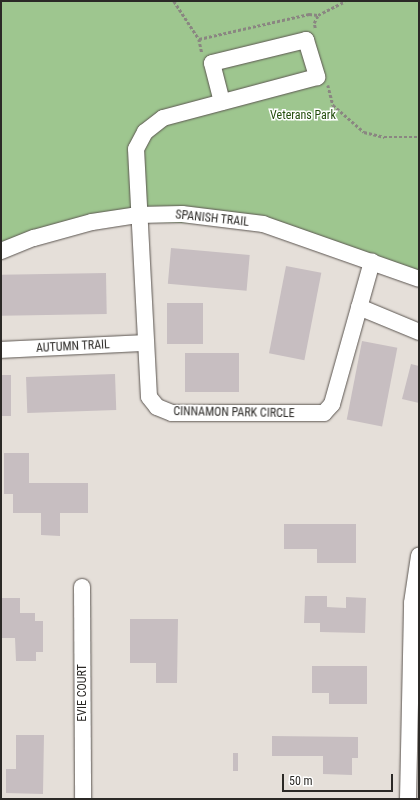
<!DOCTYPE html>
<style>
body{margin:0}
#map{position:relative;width:420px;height:800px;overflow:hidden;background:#e5dfd9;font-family:"Roboto Condensed",sans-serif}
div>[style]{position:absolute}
.green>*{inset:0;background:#9ec68f}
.building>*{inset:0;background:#c7bec1;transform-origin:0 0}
.path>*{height:2.5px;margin-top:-1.25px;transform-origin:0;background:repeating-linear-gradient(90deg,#8a8681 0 3px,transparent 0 5px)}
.roads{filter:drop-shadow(0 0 1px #5c5651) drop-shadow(0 0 1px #5c5651)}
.minor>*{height:16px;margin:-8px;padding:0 8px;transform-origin:8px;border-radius:8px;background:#fff}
span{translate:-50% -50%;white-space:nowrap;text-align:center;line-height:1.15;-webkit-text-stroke:3px #fff;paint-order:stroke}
.park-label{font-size:12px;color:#234d0c}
.street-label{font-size:12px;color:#2b2926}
.frame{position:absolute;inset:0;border:2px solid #2b2926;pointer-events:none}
.scale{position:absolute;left:282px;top:774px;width:111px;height:18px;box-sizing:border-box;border:2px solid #2b2926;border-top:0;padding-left:5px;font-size:12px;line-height:14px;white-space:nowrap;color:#2b2926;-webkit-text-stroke:3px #fff;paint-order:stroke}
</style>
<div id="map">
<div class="green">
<i style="clip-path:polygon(1px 1px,419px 1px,419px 280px,263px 224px,92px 222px,1px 254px)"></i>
</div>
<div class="building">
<i style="left:171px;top:248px;width:79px;height:36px;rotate:5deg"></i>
<i style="left:286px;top:266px;width:36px;height:89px;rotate:11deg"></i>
<i style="left:106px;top:273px;width:41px;height:105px;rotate:89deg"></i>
<i style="left:167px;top:303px;width:36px;height:41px"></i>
<i style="left:362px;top:341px;width:36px;height:80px;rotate:11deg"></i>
<i style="left:185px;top:353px;width:54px;height:39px"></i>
<i style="clip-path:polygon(411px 364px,419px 366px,419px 403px,402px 399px)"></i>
<i style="left:115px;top:374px;width:36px;height:89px;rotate:88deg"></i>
<i style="left:1px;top:375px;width:10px;height:41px"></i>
<i style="clip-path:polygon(4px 453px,29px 453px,29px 483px,88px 483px,88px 513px,60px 513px,60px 536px,41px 535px,41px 513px,13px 513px,13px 494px,4px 494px)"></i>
<i style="clip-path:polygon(284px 524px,356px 524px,356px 563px,317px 563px,317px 549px,284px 549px)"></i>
<i style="clip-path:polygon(305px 596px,327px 596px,327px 607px,346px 608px,346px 597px,366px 598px,365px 633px,320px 632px,320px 623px,304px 623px)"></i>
<i style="clip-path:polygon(1px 598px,20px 598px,20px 613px,35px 613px,35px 621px,43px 621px,43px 652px,36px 652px,36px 661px,16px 661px,15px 638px,1px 638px)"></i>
<i style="clip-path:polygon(130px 619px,178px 619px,177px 683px,156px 683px,156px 663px,130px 663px)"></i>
<i style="clip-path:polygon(312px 666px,367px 666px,367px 704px,329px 704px,329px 693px,312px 693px)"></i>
<i style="clip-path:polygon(16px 735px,44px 735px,43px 794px,6px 793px,6px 769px,16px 769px)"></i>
<i style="clip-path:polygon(272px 736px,358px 737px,358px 758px,352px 758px,352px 775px,323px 774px,323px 756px,272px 756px)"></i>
<i style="left:233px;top:753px;width:5px;height:18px"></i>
</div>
<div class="path">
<i style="left:174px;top:1px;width:45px;rotate:56.7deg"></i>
<i style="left:199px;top:39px;width:14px;rotate:78deg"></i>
<i style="left:315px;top:28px;width:5px;rotate:-101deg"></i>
<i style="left:314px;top:23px;width:9px;rotate:-63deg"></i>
<i style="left:318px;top:15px;width:30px;rotate:-27deg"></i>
<i style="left:199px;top:39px;width:113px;rotate:-12.8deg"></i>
<i style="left:309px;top:14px;width:9px;rotate:6deg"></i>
<i style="left:328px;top:85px;width:21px;rotate:76deg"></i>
<i style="left:333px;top:105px;width:41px;rotate:41.1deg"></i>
<i style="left:364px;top:132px;width:21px;rotate:14deg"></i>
<i style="left:384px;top:137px;width:35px"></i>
</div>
<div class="roads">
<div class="minor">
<i style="left:222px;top:102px;width:40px;rotate:-104.4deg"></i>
<i style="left:212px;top:63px;width:97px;rotate:-13.7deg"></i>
<i style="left:306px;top:40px;width:39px;rotate:73deg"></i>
<i style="left:317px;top:77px;width:159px;rotate:165.1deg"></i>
<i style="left:163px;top:118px;width:23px;rotate:142deg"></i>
<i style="left:145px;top:132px;width:19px;rotate:118deg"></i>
<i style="left:136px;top:149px;width:248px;rotate:87deg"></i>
<i style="left:149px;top:397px;width:13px;rotate:51deg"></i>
<i style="left:157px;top:407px;width:16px;rotate:22deg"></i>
<i style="left:172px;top:413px;width:152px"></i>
<i style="left:324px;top:413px;width:12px;rotate:-48deg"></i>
<i style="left:332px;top:404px;width:148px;rotate:-74.3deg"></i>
<i style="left:1px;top:251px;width:35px;rotate:-22deg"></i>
<i style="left:34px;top:238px;width:60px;rotate:-15.4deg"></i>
<i style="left:92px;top:222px;width:47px;rotate:-8.7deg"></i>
<i style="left:138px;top:215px;width:44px;rotate:-1.3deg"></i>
<i style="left:182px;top:214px;width:82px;rotate:7deg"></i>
<i style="left:263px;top:224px;width:165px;rotate:19.4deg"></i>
<i style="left:359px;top:307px;width:65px;rotate:22.6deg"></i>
<i style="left:1px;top:350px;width:143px;rotate:-2.8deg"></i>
<i style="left:82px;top:587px;width:212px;rotate:89.7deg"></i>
<i style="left:408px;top:799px;width:196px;rotate:-88.8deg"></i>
<i style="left:412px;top:603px;width:48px;rotate:-81.5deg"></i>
</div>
</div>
<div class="park-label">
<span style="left:303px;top:116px">Veterans Park</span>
</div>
<div class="street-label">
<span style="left:212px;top:219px;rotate:6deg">SPANISH TRAIL</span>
<span style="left:73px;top:347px;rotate:-3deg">AUTUMN TRAIL</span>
<span style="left:234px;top:413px;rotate:1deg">CINNAMON PARK CIRCLE</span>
<span style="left:83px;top:693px;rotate:-90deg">EVIE COURT</span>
</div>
<div class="frame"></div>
<div class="scale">50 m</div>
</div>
